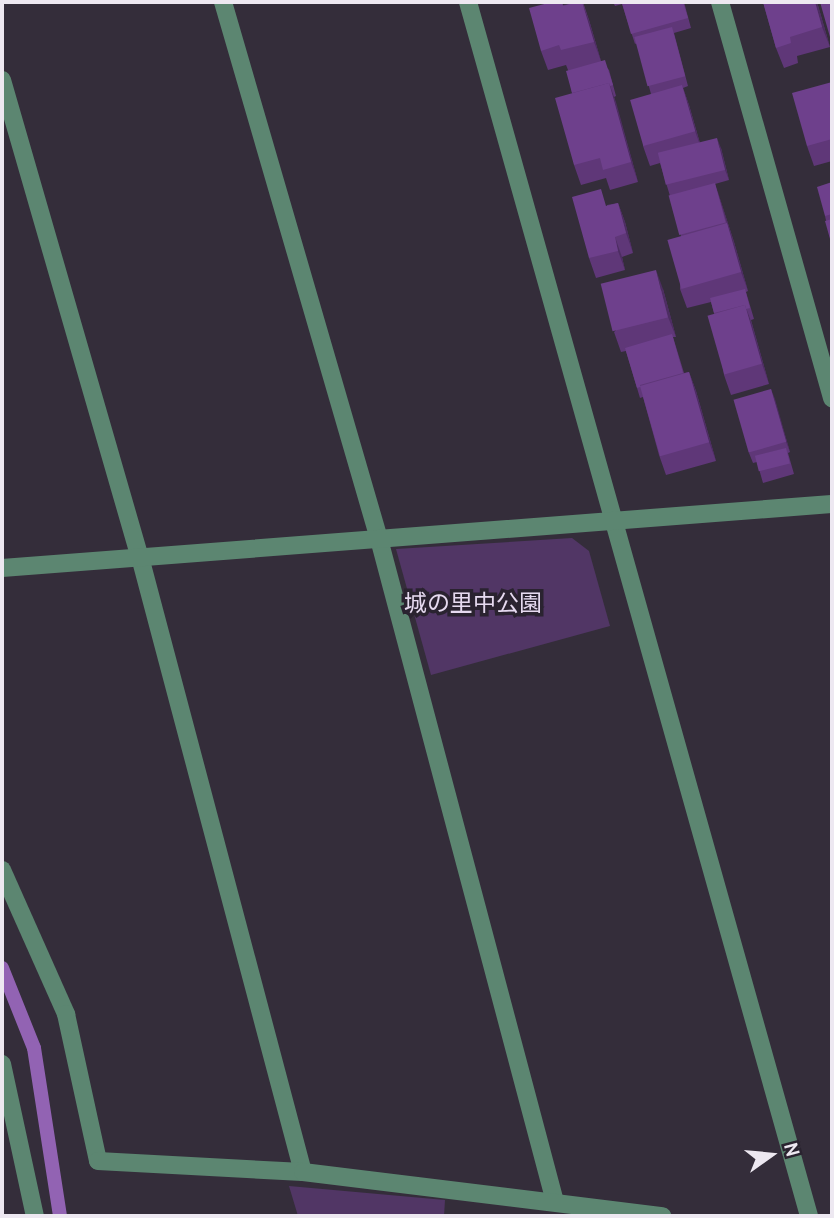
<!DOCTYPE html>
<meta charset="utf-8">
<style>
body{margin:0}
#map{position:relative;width:834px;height:1218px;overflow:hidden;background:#342d3a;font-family:Cabin,"Noto Sans JP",sans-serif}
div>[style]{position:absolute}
.green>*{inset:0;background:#513665}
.stream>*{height:14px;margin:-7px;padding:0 7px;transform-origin:7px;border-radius:7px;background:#9263b3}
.minor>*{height:18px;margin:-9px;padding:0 9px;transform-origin:9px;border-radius:9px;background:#5c8671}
.wall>*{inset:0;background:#5f3778}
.shaded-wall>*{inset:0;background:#4d2d62}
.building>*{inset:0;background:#6e408c;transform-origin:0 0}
span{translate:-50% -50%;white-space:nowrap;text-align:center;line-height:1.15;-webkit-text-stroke:7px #2a2330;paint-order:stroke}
.park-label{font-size:23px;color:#e6daf0}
.frame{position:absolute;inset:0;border:4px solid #ede8f1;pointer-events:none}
.north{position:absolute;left:736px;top:1120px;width:70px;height:70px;-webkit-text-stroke:5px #2a2330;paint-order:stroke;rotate:75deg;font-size:19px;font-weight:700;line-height:28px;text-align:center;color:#ede8f1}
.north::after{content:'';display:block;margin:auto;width:24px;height:32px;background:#ede8f1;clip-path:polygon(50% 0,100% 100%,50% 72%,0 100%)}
</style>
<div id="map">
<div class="green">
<i style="clip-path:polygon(572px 538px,589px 551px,610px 626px,431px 675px,396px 549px)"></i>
<i style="clip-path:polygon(289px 1186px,445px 1200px,444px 1216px,298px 1216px)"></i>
</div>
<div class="stream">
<i style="left:2px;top:968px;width:86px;rotate:68.2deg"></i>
<i style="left:34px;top:1048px;width:170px;rotate:81.2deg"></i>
</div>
<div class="minor">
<i style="left:223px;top:2px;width:559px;rotate:73.8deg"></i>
<i style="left:379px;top:539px;width:686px;rotate:75.13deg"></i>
<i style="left:468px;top:2px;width:1261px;rotate:74.31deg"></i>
<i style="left:720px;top:2px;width:412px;rotate:74.2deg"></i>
<i style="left:2px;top:80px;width:497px;rotate:73.9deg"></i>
<i style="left:140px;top:557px;width:636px;rotate:75.16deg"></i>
<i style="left:2px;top:568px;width:832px;rotate:-4.41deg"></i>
<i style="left:2px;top:870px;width:158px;rotate:66deg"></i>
<i style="left:66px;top:1014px;width:150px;rotate:77.7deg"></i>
<i style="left:98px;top:1161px;width:205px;rotate:3.1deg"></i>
<i style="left:303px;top:1172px;width:362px;rotate:7deg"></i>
<i style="left:2px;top:1064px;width:156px;rotate:77.8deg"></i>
</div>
<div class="wall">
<i style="clip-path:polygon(552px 2px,565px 2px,562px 3px,563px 5px,583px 2px,589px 20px,601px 61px,609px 70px,616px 96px,614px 97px,638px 182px,610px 190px,606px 178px,581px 185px,574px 165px,572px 93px,568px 70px,566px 65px,548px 70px,541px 51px)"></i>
<i style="clip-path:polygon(613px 2px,684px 2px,691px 28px,674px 33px,688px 86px,683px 88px,689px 105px,700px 143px,721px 148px,729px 180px,715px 184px,734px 242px,748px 291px,746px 292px,754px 319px,751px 320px,769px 384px,731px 395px,724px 375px,714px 313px,711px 302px,687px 308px,680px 289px,681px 236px,670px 196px,660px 163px,650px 166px,643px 146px,651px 94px,637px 43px,635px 44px,622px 4px,615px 6px)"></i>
<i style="clip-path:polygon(763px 2px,817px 2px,830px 47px,797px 56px,798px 63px,784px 68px,776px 48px)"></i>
<i style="clip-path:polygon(832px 82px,832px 161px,814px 166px,807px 146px)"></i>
<i style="clip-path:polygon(832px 182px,832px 246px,825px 216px)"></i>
<i style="clip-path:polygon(618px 203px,625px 222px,633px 253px,622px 257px,625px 270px,596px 278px,589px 258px,607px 205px)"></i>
<i style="clip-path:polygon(663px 289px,676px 337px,673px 337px,684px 373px,689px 372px,696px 391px,716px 461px,666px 475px,659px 455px,643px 397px,640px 398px,626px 351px,621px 352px,614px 332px)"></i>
<i style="clip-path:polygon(771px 389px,790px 452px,788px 453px,794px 474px,763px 483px,757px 462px,753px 463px,749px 453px)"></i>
</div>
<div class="shaded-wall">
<i style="clip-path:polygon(582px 2px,589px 20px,601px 61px,594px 42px)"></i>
<i style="clip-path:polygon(815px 2px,817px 2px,830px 47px,822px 27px)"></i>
<i style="clip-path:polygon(609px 83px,616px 102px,638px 182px,631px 162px)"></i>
<i style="clip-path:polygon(682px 85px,689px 105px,702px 151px,695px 131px)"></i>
<i style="clip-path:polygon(717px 138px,721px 148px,729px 180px,725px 170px)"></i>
<i style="clip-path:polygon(715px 183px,734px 242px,748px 291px,741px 272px)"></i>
<i style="clip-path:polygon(618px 203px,625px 222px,633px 253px,626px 233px)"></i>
<i style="clip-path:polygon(615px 237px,622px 257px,625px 270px,618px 251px)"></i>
<i style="clip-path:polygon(656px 270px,663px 289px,676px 337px,668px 317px)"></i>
<i style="clip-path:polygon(745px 305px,752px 324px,769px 384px,762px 364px)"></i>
<i style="clip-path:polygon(689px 372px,696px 391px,716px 461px,709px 442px)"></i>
<i style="clip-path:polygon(771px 389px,775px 399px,790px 452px,786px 442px)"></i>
</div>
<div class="building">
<i style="clip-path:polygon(552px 2px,562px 2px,563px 6px,577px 2px,582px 2px,594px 42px,561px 50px,559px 45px,541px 51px,529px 8px)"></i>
<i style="clip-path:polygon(627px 2px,683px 2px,688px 18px,631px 34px,622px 3px)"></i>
<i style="clip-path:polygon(763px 2px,815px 2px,822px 27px,790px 37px,791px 43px,776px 48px)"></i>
<i style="clip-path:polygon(820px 2px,832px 2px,832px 44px)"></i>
<i style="left:672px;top:27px;width:51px;height:39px;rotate:75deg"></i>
<i style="clip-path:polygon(605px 60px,613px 85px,610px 86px,609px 83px,572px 93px,566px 71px)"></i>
<i style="clip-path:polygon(832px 82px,832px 139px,807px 146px,792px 93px)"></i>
<i style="clip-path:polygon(609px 83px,631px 162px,603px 170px,600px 158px,574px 165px,555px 98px)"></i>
<i style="left:682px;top:85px;width:48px;height:54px;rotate:74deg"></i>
<i style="left:717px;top:138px;width:33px;height:61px;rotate:76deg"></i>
<i style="clip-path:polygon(832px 182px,832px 214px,825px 216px,817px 187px)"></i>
<i style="left:715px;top:183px;width:41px;height:48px;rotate:75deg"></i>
<i style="clip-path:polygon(601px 189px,606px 206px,618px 203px,626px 233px,615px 237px,618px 251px,589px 258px,572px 197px)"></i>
<i style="clip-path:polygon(832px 219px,832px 246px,825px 221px)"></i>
<i style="left:727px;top:223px;width:51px;height:62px;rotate:74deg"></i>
<i style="left:656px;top:270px;width:49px;height:57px;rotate:76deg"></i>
<i style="clip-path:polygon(745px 289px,750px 308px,746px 309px,745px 305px,714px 313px,710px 298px)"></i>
<i style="left:745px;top:305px;width:61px;height:39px;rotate:74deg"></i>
<i style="clip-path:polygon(672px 334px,683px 373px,640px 385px,640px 387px,637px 388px,625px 348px)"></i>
<i style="left:689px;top:372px;width:73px;height:51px;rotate:74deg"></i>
<i style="left:771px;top:389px;width:55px;height:39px;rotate:74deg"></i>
<i style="left:786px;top:448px;width:16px;height:32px;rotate:76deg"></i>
</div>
<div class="park-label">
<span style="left:473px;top:603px">城の里中公園</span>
</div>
<div class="frame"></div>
<div class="north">N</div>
</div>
